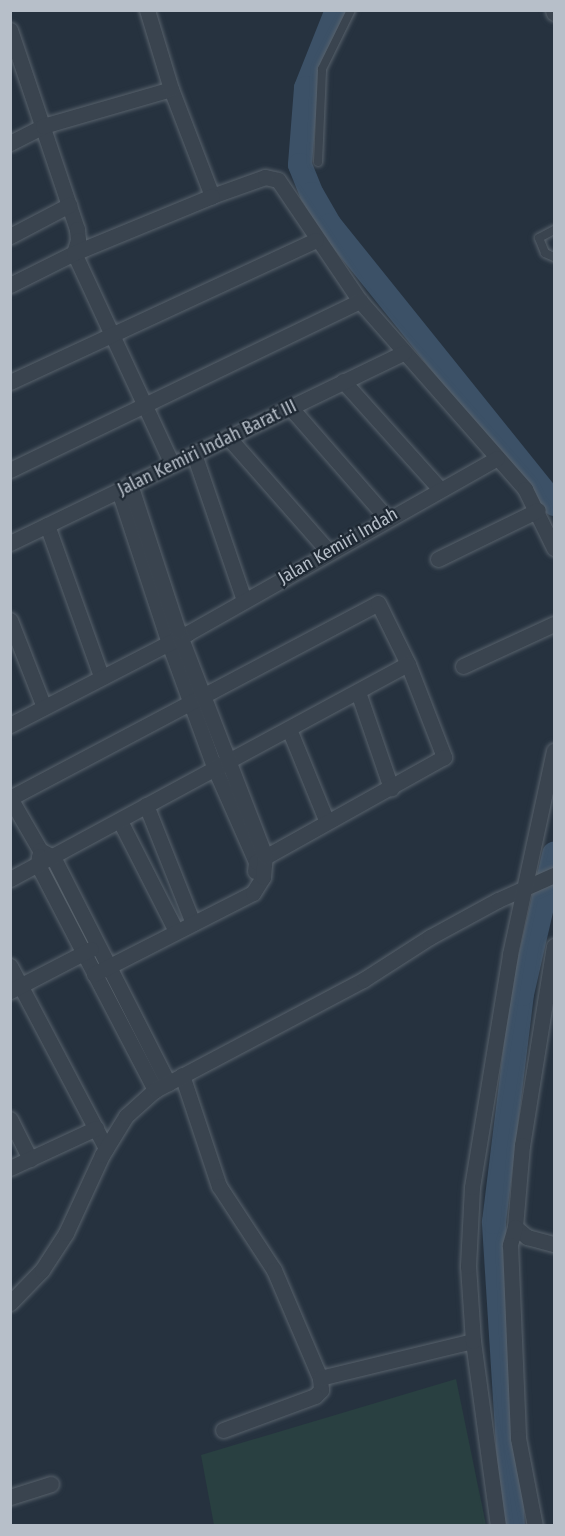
<!DOCTYPE html>
<style>
body{margin:0}
#map{position:relative;width:565px;height:1536px;overflow:hidden;background:#26323f;font-family:"Fira Sans Condensed",sans-serif}
div>[style]{position:absolute}
.green>*{inset:0;background:#294041}
.river>*{height:24px;margin:-12px;padding:0 12px;transform-origin:12px;border-radius:12px;background:#3c5167}
.roads{filter:drop-shadow(0 0 2px #58626c) drop-shadow(0 0 2px #58626c)}
.lane>*{height:8px;margin:-4px;padding:0 4px;transform-origin:4px;border-radius:4px;background:#3a444f}
.street>*{height:15px;margin:-7.5px;padding:0 7.5px;transform-origin:7.5px;border-radius:7.5px;background:#3a444f}
span{translate:-50% -50%;white-space:nowrap;text-align:center;line-height:1.15;-webkit-text-stroke:4.5px #1f2934;paint-order:stroke}
.street-label{font-size:18px;color:#b7bfc9}
.frame{position:absolute;inset:0;border:12px solid #b7bfc9;pointer-events:none}
</style>
<div id="map">
<div class="green">
<i style="clip-path:polygon(456px 1379px,486px 1525px,214px 1525px,201px 1455px)"></i>
</div>
<div class="river">
<i style="left:337px;top:10px;width:84px;rotate:111.7deg"></i>
<i style="left:306px;top:88px;width:77px;rotate:94.5deg"></i>
<i style="left:300px;top:165px;width:31px;rotate:68deg"></i>
<i style="left:312px;top:194px;width:36px;rotate:60deg"></i>
<i style="left:330px;top:225px;width:358px;rotate:51.2deg"></i>
<i style="left:513px;top:1526px;width:305px;rotate:-93.6deg"></i>
<i style="left:494px;top:1222px;width:230px;rotate:-83deg"></i>
<i style="left:522px;top:994px;width:144px;rotate:-77.1deg"></i>
</div>
<div class="roads">
<div class="lane">
<i style="left:318px;top:162px;width:93px;rotate:-87.5deg"></i>
<i style="left:322px;top:69px;width:66px;rotate:-63.8deg"></i>
<i style="left:554px;top:230px;width:17px;rotate:152deg"></i>
<i style="left:539px;top:238px;width:16px;rotate:68deg"></i>
<i style="left:545px;top:253px;width:10px;rotate:24deg"></i>
</div>
<div class="street">
<i style="left:553px;top:10px;width:3px;rotate:72deg"></i>
<i style="left:10px;top:30px;width:210px;rotate:71.4deg"></i>
<i style="left:77px;top:229px;width:11px;rotate:85deg"></i>
<i style="left:78px;top:240px;width:14px;rotate:107deg"></i>
<i style="left:74px;top:253px;width:233px;rotate:65.1deg"></i>
<i style="left:171px;top:89px;width:115px;rotate:69deg"></i>
<i style="left:212px;top:196px;width:56px;rotate:-19.7deg"></i>
<i style="left:265px;top:177px;width:13px;rotate:13deg"></i>
<i style="left:278px;top:180px;width:146px;rotate:55.9deg"></i>
<i style="left:360px;top:301px;width:250px;rotate:48.7deg"></i>
<i style="left:525px;top:489px;width:66px;rotate:63.8deg"></i>
<i style="left:10px;top:143px;width:37px;rotate:-27deg"></i>
<i style="left:43px;top:126px;width:133px;rotate:-16.1deg"></i>
<i style="left:171px;top:89px;width:83px;rotate:-106.9deg"></i>
<i style="left:10px;top:236px;width:67px;rotate:-27.7deg"></i>
<i style="left:10px;top:285px;width:72px;rotate:-26.6deg"></i>
<i style="left:74px;top:253px;width:149px;rotate:-22.4deg"></i>
<i style="left:343px;top:381px;width:145px;rotate:48.1deg"></i>
<i style="left:10px;top:382px;width:337px;rotate:-24.9deg"></i>
<i style="left:290px;top:407px;width:147px;rotate:48.9deg"></i>
<i style="left:228px;top:437px;width:152px;rotate:48.7deg"></i>
<i style="left:194px;top:454px;width:154px;rotate:71.1deg"></i>
<i style="left:10px;top:470px;width:389px;rotate:-25.8deg"></i>
<i style="left:119px;top:491px;width:166px;rotate:71.8deg"></i>
<i style="left:171px;top:649px;width:128px;rotate:69.9deg"></i>
<i style="left:215px;top:769px;width:102px;rotate:66.2deg"></i>
<i style="left:256px;top:862px;width:9px;rotate:96deg"></i>
<i style="left:47px;top:525px;width:160px;rotate:70.3deg"></i>
<i style="left:10px;top:543px;width:437px;rotate:-25.8deg"></i>
<i style="left:438px;top:559px;width:111px;rotate:-26.1deg"></i>
<i style="left:10px;top:620px;width:93px;rotate:68.7deg"></i>
<i style="left:463px;top:666px;width:100px;rotate:-24.8deg"></i>
<i style="left:358px;top:692px;width:102px;rotate:71deg"></i>
<i style="left:10px;top:725px;width:200px;rotate:-27.3deg"></i>
<i style="left:188px;top:633px;width:355px;rotate:-29.5deg"></i>
<i style="left:289px;top:729px;width:100px;rotate:67.8deg"></i>
<i style="left:10px;top:798px;width:416px;rotate:-27.9deg"></i>
<i style="left:378px;top:603px;width:68px;rotate:63.8deg"></i>
<i style="left:408px;top:664px;width:100px;rotate:68.8deg"></i>
<i style="left:444px;top:757px;width:215px;rotate:150.8deg"></i>
<i style="left:10px;top:798px;width:60px;rotate:60deg"></i>
<i style="left:40px;top:850px;width:15px;rotate:28deg"></i>
<i style="left:53px;top:857px;width:254px;rotate:63deg"></i>
<i style="left:146px;top:805px;width:127px;rotate:68.3deg"></i>
<i style="left:120px;top:821px;width:117px;rotate:63deg"></i>
<i style="left:39px;top:856px;width:9px;rotate:96deg"></i>
<i style="left:38px;top:865px;width:254px;rotate:62.5deg"></i>
<i style="left:10px;top:879px;width:452px;rotate:-28.4deg"></i>
<i style="left:554px;top:946px;width:202px;rotate:99.1deg"></i>
<i style="left:522px;top:1145px;width:82px;rotate:94.9deg"></i>
<i style="left:515px;top:1227px;width:16px;rotate:40deg"></i>
<i style="left:527px;top:1237px;width:28px;rotate:15deg"></i>
<i style="left:10px;top:966px;width:206px;rotate:62.2deg"></i>
<i style="left:94px;top:974px;width:178px;rotate:-27deg"></i>
<i style="left:253px;top:893px;width:19px;rotate:-58deg"></i>
<i style="left:263px;top:877px;width:21px;rotate:-85deg"></i>
<i style="left:265px;top:856px;width:241px;rotate:-111.1deg"></i>
<i style="left:178px;top:631px;width:155px;rotate:-108.1deg"></i>
<i style="left:10px;top:991px;width:91px;rotate:-27.4deg"></i>
<i style="left:182px;top:1075px;width:117px;rotate:71.6deg"></i>
<i style="left:219px;top:1186px;width:100px;rotate:56.8deg"></i>
<i style="left:274px;top:1270px;width:117px;rotate:66.9deg"></i>
<i style="left:320px;top:1378px;width:12px;rotate:85deg"></i>
<i style="left:321px;top:1390px;width:8px;rotate:135deg"></i>
<i style="left:315px;top:1396px;width:98px;rotate:159.7deg"></i>
<i style="left:10px;top:1119px;width:45px;rotate:63.4deg"></i>
<i style="left:10px;top:1168px;width:95px;rotate:-24.9deg"></i>
<i style="left:515px;top:1227px;width:19px;rotate:106deg"></i>
<i style="left:510px;top:1245px;width:193px;rotate:87.6deg"></i>
<i style="left:518px;top:1438px;width:90px;rotate:79.1deg"></i>
<i style="left:10px;top:1303px;width:46px;rotate:-45.9deg"></i>
<i style="left:42px;top:1270px;width:44px;rotate:-57deg"></i>
<i style="left:66px;top:1233px;width:86px;rotate:-65.2deg"></i>
<i style="left:102px;top:1155px;width:46px;rotate:-58.4deg"></i>
<i style="left:126px;top:1116px;width:39px;rotate:-42deg"></i>
<i style="left:155px;top:1090px;width:235px;rotate:-27.9deg"></i>
<i style="left:363px;top:980px;width:80px;rotate:-32.7deg"></i>
<i style="left:430px;top:937px;width:77px;rotate:-28.6deg"></i>
<i style="left:498px;top:900px;width:61px;rotate:-24.1deg"></i>
<i style="left:320px;top:1378px;width:157px;rotate:-13.6deg"></i>
<i style="left:10px;top:1497px;width:43px;rotate:-17.6deg"></i>
<i style="left:498px;top:1526px;width:187px;rotate:-97.7deg"></i>
<i style="left:473px;top:1341px;width:75px;rotate:-93.8deg"></i>
<i style="left:468px;top:1266px;width:79px;rotate:-87.1deg"></i>
<i style="left:472px;top:1187px;width:236px;rotate:-80.7deg"></i>
<i style="left:510px;top:954px;width:208px;rotate:-77.8deg"></i>
</div>
</div>
<div class="street-label">
<span style="left:207px;top:448px;rotate:-26deg">Jalan Kemiri Indah Barat III</span>
<span style="left:338px;top:546px;rotate:-30deg">Jalan Kemiri Indah</span>
</div>
<div class="frame"></div>
</div>
